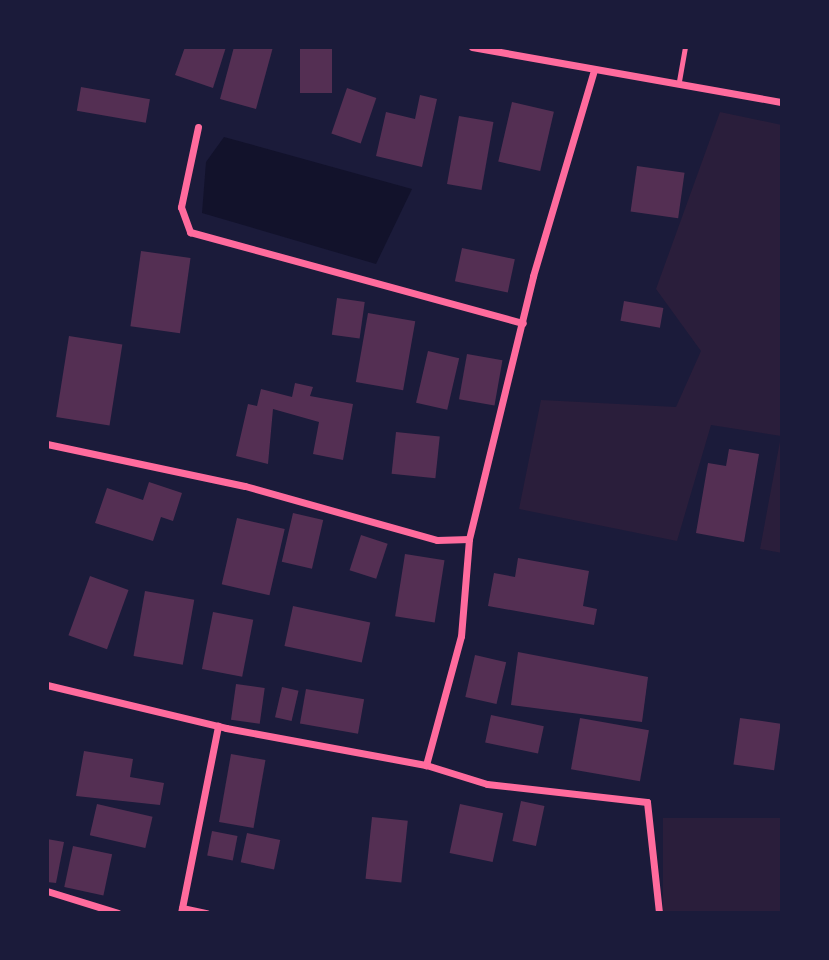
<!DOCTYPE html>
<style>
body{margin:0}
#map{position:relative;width:829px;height:960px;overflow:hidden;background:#1b1b3a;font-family:"Space Grotesk",sans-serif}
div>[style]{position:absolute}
.green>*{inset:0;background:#2a1e3b;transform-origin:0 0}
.water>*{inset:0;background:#12122b}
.building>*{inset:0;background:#542f53;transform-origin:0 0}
.service>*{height:5px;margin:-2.5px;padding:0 2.5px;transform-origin:2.5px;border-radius:2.5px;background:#ff6b9d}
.minor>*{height:7px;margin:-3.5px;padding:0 3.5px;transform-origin:3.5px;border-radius:3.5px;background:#ff6b9d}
span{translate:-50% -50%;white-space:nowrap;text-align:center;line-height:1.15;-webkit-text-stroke:6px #1b1b3a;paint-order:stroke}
.frame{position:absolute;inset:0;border:49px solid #1b1b3a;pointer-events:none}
</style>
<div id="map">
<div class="green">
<i style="clip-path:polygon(720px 112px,782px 125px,782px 553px,760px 549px,781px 436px,711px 425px,677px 541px,519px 509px,541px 400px,676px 407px,701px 351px,656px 289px)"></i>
<i style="left:663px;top:818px;width:119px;height:96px"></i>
</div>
<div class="water">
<i style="clip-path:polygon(224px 137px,412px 189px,376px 264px,202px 213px,206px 162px)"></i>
</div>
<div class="building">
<i style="clip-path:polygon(185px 47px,226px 47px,213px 88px,175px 75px)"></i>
<i style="clip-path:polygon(234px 47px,273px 47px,256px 109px,220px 99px)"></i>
<i style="left:300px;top:47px;width:32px;height:46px"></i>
<i style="left:81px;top:87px;width:70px;height:24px;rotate:10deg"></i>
<i style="left:347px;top:88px;width:31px;height:48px;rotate:19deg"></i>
<i style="clip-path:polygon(420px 95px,437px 99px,422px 167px,376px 156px,386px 112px,415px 119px)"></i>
<i style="left:512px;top:102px;width:43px;height:61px;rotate:13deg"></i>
<i style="left:459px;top:116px;width:35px;height:69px;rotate:10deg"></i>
<i style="left:637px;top:166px;width:48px;height:46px;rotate:8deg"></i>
<i style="left:462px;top:248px;width:54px;height:34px;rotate:12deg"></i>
<i style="left:141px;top:251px;width:50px;height:76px;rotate:8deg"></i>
<i style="left:337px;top:298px;width:28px;height:37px;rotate:8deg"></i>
<i style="left:624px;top:301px;width:40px;height:20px;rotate:10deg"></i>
<i style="left:368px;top:313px;width:48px;height:70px;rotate:10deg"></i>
<i style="left:69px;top:336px;width:54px;height:82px;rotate:9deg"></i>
<i style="left:428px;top:351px;width:32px;height:53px;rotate:13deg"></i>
<i style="left:467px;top:354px;width:36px;height:46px;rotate:10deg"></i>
<i style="clip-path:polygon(295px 383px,313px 387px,310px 396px,353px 404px,343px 460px,313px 454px,319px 422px,273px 409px,268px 464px,236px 456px,248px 404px,257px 406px,261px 389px,292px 397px)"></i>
<i style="left:396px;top:432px;width:44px;height:42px;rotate:6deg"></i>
<i style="clip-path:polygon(729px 449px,759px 454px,744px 542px,696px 533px,708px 463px,726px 466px)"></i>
<i style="clip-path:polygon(149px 482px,182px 493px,173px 521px,161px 517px,153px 541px,95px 523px,107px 488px,143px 500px)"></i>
<i style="left:293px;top:513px;width:31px;height:50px;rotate:13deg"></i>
<i style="left:237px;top:518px;width:49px;height:68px;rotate:13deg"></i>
<i style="left:361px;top:535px;width:28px;height:37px;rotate:18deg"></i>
<i style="left:405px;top:554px;width:40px;height:63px;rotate:9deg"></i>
<i style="clip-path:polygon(518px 558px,589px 571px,583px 606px,597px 609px,594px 625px,488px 606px,494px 573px,515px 577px)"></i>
<i style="left:90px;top:576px;width:41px;height:63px;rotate:20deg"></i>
<i style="left:145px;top:591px;width:50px;height:66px;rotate:10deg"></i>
<i style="left:293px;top:606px;width:79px;height:41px;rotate:12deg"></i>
<i style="left:213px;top:612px;width:41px;height:58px;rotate:11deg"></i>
<i style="clip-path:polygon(518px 652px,648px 677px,642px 722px,511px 705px)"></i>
<i style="left:475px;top:655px;width:32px;height:43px;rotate:13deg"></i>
<i style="left:236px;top:684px;width:29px;height:36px;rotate:8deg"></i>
<i style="left:282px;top:687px;width:17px;height:31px;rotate:13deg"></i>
<i style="left:306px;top:689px;width:59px;height:35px;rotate:10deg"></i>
<i style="left:491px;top:715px;width:54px;height:28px;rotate:12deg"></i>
<i style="left:580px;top:718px;width:70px;height:52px;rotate:10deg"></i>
<i style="left:740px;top:718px;width:41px;height:47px;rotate:8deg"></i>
<i style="clip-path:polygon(84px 751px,133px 759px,130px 777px,164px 783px,160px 805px,76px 796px)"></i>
<i style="left:231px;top:754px;width:35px;height:69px;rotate:10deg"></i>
<i style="left:521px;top:801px;width:24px;height:41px;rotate:12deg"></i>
<i style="left:97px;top:804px;width:57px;height:32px;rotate:13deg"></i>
<i style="left:460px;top:804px;width:44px;height:50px;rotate:12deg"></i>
<i style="left:372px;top:817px;width:36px;height:62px;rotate:6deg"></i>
<i style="left:212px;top:831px;width:26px;height:25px;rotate:11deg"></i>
<i style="left:247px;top:833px;width:34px;height:30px;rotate:12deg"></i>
<i style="clip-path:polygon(47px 839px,64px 842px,56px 883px,47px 882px)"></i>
<i style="left:73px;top:846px;width:40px;height:42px;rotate:12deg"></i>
</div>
<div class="service">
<i style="left:679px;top:81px;width:35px;rotate:-80deg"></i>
</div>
<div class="minor">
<i style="left:472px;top:47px;width:315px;rotate:10.1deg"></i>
<i style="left:198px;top:127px;width:82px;rotate:102deg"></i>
<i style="left:181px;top:207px;width:27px;rotate:70deg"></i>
<i style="left:190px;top:232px;width:345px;rotate:15.3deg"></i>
<i style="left:47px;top:444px;width:202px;rotate:12deg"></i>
<i style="left:245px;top:486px;width:199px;rotate:15.7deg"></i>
<i style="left:437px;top:540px;width:32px;rotate:-2deg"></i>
<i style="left:469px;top:539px;width:271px;rotate:-76.3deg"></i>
<i style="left:533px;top:276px;width:212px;rotate:-73.5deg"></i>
<i style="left:469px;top:539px;width:97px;rotate:94.7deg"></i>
<i style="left:461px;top:636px;width:134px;rotate:105.2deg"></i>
<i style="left:426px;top:765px;width:64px;rotate:17.3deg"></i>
<i style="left:487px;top:784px;width:161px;rotate:6.4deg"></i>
<i style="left:647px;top:802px;width:112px;rotate:83.8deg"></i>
<i style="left:47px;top:685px;width:184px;rotate:13.5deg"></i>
<i style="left:226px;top:728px;width:203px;rotate:10.5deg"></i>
<i style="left:47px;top:891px;width:74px;rotate:17.2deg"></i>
<i style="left:182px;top:908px;width:25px;rotate:12deg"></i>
<i style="left:181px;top:913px;width:191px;rotate:-78.8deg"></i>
</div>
<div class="frame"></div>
</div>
